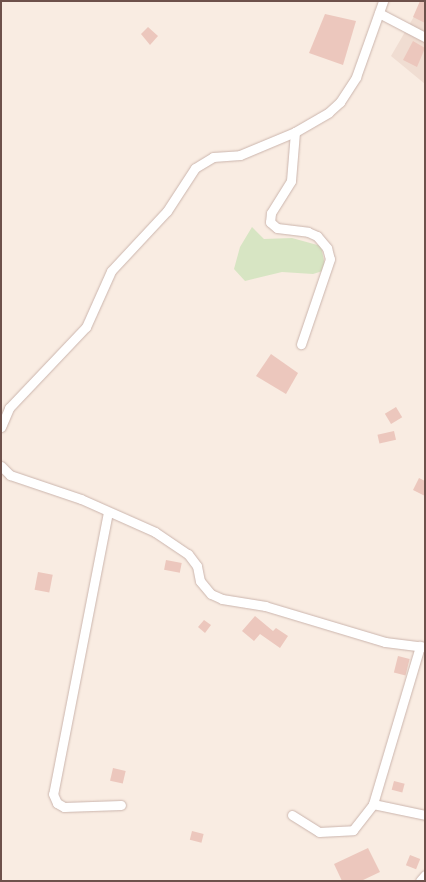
<!DOCTYPE html>
<style>
body{margin:0}
#map{position:relative;width:426px;height:882px;overflow:hidden;background:#f9ece2;font-family:Signika,sans-serif}
div>[style]{position:absolute}
.residential>*{inset:0;background:#f0ddd2}
.green>*{inset:0;background:#d7e5c3}
.building>*{inset:0;background:#ecc7bd;transform-origin:0 0}
.roads{filter:drop-shadow(0 0 1px #cbb5ad) drop-shadow(0 0 1px #cbb5ad)}
.minor>*{height:9px;margin:-4.5px;padding:0 4.5px;transform-origin:4.5px;border-radius:4.5px;background:#fff}
span{translate:-50% -50%;white-space:nowrap;text-align:center;line-height:1.15;-webkit-text-stroke:4px #fdf1e8;paint-order:stroke}
.frame{position:absolute;inset:0;border:2px solid #6e514b;pointer-events:none}
</style>
<div id="map">
<div class="residential">
<i style="clip-path:polygon(423px 1px,425px 1px,425px 84px,391px 56px)"></i>
</div>
<div class="green">
<i style="clip-path:polygon(252px 227px,264px 239px,292px 238px,321px 246px,326px 270px,313px 274px,282px 272px,245px 281px,234px 269px,240px 247px)"></i>
</div>
<div class="building">
<i style="clip-path:polygon(420px 1px,425px 1px,425px 23px,413px 17px)"></i>
<i style="clip-path:polygon(325px 14px,356px 21px,343px 65px,309px 53px)"></i>
<i style="clip-path:polygon(148px 27px,158px 36px,150px 45px,141px 34px)"></i>
<i style="clip-path:polygon(413px 41px,425px 48px,417px 67px,403px 60px)"></i>
<i style="clip-path:polygon(271px 354px,298px 373px,286px 394px,256px 376px)"></i>
<i style="left:396px;top:407px;width:12px;height:13px;rotate:59deg"></i>
<i style="left:394px;top:431px;width:9px;height:17px;rotate:77deg"></i>
<i style="clip-path:polygon(419px 478px,425px 481px,425px 496px,413px 490px)"></i>
<i style="left:166px;top:560px;width:16px;height:10px;rotate:11deg"></i>
<i style="left:38px;top:572px;width:15px;height:18px;rotate:11deg"></i>
<i style="clip-path:polygon(255px 616px,273px 631px,276px 628px,288px 636px,280px 648px,260px 634px,254px 641px,242px 631px)"></i>
<i style="clip-path:polygon(204px 620px,211px 625px,205px 633px,198px 627px)"></i>
<i style="left:398px;top:656px;width:12px;height:17px;rotate:14deg"></i>
<i style="left:113px;top:768px;width:13px;height:13px;rotate:13deg"></i>
<i style="left:394px;top:781px;width:11px;height:9px;rotate:15deg"></i>
<i style="left:192px;top:831px;width:12px;height:9px;rotate:14deg"></i>
<i style="clip-path:polygon(368px 848px,380px 872px,361px 881px,342px 881px,334px 864px)"></i>
<i style="left:410px;top:855px;width:11px;height:11px;rotate:22deg"></i>
</div>
<div class="roads">
<div class="minor">
<i style="left:379px;top:13px;width:52px;rotate:27.6deg"></i>
<i style="left:295px;top:132px;width:49px;rotate:94.7deg"></i>
<i style="left:291px;top:181px;width:38px;rotate:122deg"></i>
<i style="left:271px;top:213px;width:9px;rotate:96deg"></i>
<i style="left:270px;top:222px;width:9px;rotate:41deg"></i>
<i style="left:277px;top:228px;width:31px;rotate:7deg"></i>
<i style="left:308px;top:232px;width:10px;rotate:24deg"></i>
<i style="left:317px;top:236px;width:16px;rotate:50deg"></i>
<i style="left:327px;top:248px;width:11px;rotate:75deg"></i>
<i style="left:330px;top:259px;width:90px;rotate:108.8deg"></i>
<i style="left:1px;top:427px;width:21px;rotate:-67deg"></i>
<i style="left:9px;top:408px;width:112px;rotate:-46.5deg"></i>
<i style="left:86px;top:327px;width:61px;rotate:-65.9deg"></i>
<i style="left:111px;top:271px;width:82px;rotate:-47deg"></i>
<i style="left:167px;top:211px;width:51px;rotate:-56.9deg"></i>
<i style="left:195px;top:168px;width:21px;rotate:-31deg"></i>
<i style="left:213px;top:157px;width:27px;rotate:-4deg"></i>
<i style="left:240px;top:155px;width:60px;rotate:-22.7deg"></i>
<i style="left:295px;top:132px;width:39px;rotate:-30deg"></i>
<i style="left:329px;top:112px;width:15px;rotate:-42deg"></i>
<i style="left:340px;top:102px;width:30px;rotate:-57deg"></i>
<i style="left:356px;top:77px;width:81px;rotate:-70.4deg"></i>
<i style="left:1px;top:466px;width:13px;rotate:45deg"></i>
<i style="left:10px;top:475px;width:75px;rotate:18.7deg"></i>
<i style="left:81px;top:499px;width:81px;rotate:24deg"></i>
<i style="left:155px;top:532px;width:40px;rotate:34deg"></i>
<i style="left:188px;top:554px;width:15px;rotate:53deg"></i>
<i style="left:197px;top:566px;width:15px;rotate:79deg"></i>
<i style="left:200px;top:581px;width:17px;rotate:50deg"></i>
<i style="left:211px;top:594px;width:12px;rotate:24deg"></i>
<i style="left:222px;top:599px;width:44px;rotate:9.2deg"></i>
<i style="left:265px;top:606px;width:125px;rotate:16.7deg"></i>
<i style="left:385px;top:642px;width:40px;rotate:7.1deg"></i>
<i style="left:108px;top:512px;width:287px;rotate:101deg"></i>
<i style="left:53px;top:794px;width:10px;rotate:66deg"></i>
<i style="left:57px;top:803px;width:8px;rotate:30deg"></i>
<i style="left:64px;top:807px;width:57px;rotate:-2deg"></i>
<i style="left:373px;top:804px;width:165px;rotate:-73.4deg"></i>
<i style="left:292px;top:815px;width:32px;rotate:32deg"></i>
<i style="left:319px;top:832px;width:34px;rotate:-3deg"></i>
<i style="left:353px;top:830px;width:33px;rotate:-52deg"></i>
<i style="left:373px;top:804px;width:53px;rotate:11.9deg"></i>
<i style="left:420px;top:881px;width:8px;rotate:-50deg"></i>
</div>
</div>
<div class="frame"></div>
</div>
